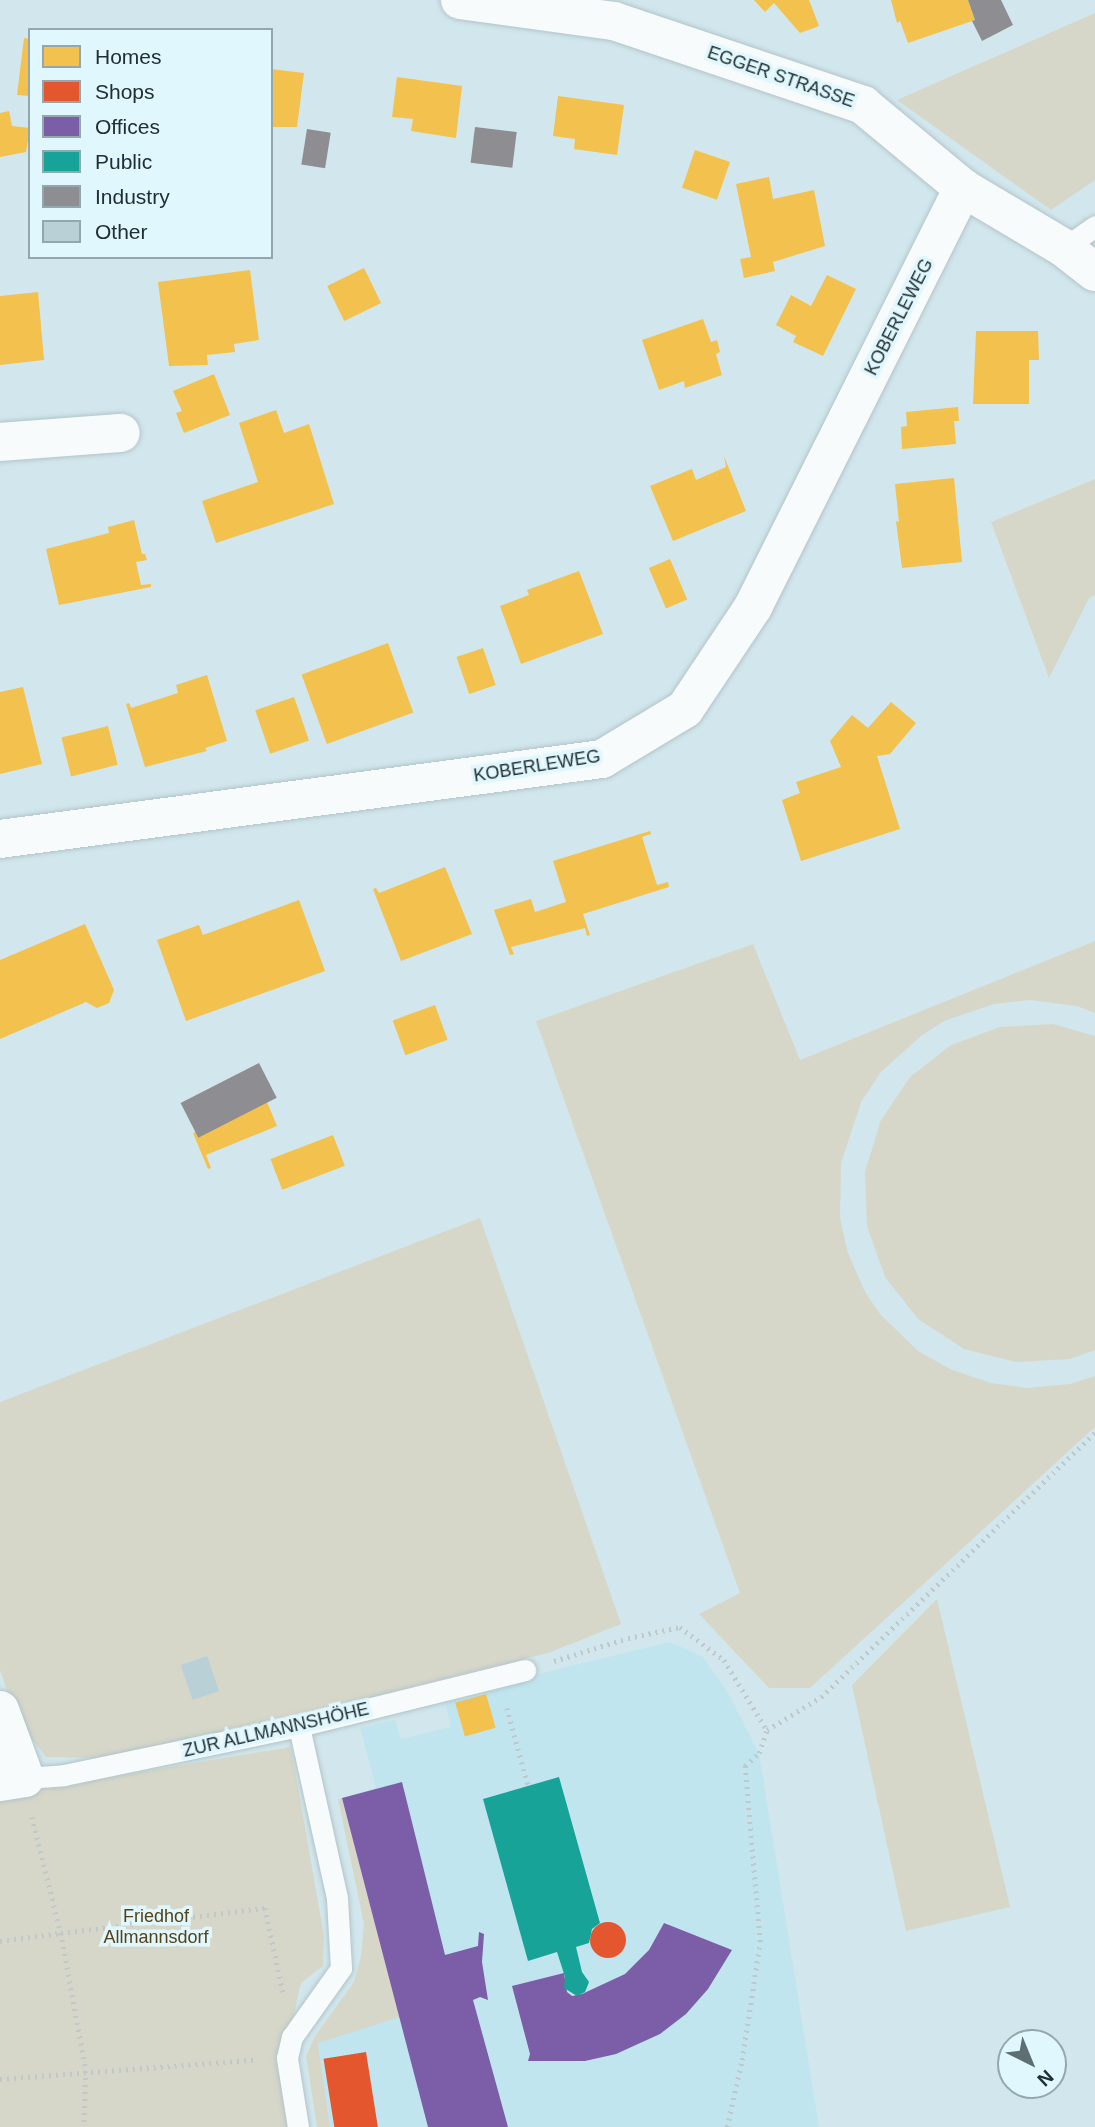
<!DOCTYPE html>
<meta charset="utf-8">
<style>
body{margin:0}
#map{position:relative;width:1095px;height:2127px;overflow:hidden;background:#d1e7ed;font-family:Helvetica,sans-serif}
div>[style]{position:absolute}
.built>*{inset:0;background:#c0e5ef}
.green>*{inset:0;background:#d6d7c9}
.homes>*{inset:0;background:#f2c14e;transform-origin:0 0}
.shops>*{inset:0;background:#e4572e;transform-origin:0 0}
.round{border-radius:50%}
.offices>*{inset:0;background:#7b5ea7}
.public>*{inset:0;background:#17a398}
.industry>*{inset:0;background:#8d8d92;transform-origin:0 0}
.building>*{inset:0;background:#b9d0d7;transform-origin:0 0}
.path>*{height:4.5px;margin-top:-2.25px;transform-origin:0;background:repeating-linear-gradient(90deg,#c0c8ca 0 2px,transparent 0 7px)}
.roads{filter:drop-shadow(0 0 2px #b3c4c8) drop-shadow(0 0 2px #b3c4c8)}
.service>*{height:21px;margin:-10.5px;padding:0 10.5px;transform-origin:10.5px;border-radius:10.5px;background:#f8fbfc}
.minor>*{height:38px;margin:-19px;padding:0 19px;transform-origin:19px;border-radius:19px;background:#f8fbfc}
span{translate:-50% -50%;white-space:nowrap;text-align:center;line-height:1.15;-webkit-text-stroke:7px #e0f7fd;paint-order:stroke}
.street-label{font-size:18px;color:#202f33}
.park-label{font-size:18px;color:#564218}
.legend{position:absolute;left:28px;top:28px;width:245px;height:231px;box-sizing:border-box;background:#e0f7fd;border:2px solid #93a7ac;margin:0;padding:9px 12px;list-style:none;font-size:21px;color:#202f33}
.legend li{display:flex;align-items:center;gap:14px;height:35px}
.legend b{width:35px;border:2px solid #93a7ac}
.north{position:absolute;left:997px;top:2029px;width:70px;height:70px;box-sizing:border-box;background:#e0f7fd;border:2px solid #93a7ac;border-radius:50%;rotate:137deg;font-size:19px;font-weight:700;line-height:28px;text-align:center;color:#202f33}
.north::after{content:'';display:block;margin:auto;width:24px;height:32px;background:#5e6f74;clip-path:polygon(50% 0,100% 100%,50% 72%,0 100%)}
</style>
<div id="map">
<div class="built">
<i style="clip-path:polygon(670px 1642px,703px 1657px,727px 1691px,759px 1753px,819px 2127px,330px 2127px,318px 2042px,400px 2016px,342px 1798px,376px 1788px,360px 1728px,395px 1720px,401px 1739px,451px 1727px,445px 1702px,501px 1683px)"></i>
</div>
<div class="green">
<i style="clip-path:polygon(1095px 13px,1095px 180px,1051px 210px,897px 100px)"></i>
<i style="clip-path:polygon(1095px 479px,1095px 595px,1089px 598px,1049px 678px,991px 522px)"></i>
<i style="clip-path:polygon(1095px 941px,1095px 1013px,1077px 1006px,1030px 1000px,994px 1004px,944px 1021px,921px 1036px,881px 1072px,861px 1102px,841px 1163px,840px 1218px,848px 1253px,865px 1292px,880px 1314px,918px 1351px,950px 1369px,991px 1383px,1026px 1388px,1070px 1384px,1095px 1376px,1095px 1427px,810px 1688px,769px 1688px,699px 1614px,740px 1593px,536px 1021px,753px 944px,800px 1060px)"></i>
<i style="clip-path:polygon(1053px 1024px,1095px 1036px,1095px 1350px,1070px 1359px,1016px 1362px,964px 1349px,918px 1319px,885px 1277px,867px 1226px,865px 1172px,881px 1120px,910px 1077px,951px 1045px,1000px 1027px)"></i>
<i style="clip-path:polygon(480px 1218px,621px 1624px,548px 1653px,303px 1714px,104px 1758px,46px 1757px,18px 1721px,0 1670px,0 1402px)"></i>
<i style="clip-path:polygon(937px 1599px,1010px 1907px,906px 1931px,852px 1685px)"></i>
<i style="clip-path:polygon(291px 1747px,324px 1936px,323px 1966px,301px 1983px,284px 2058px,289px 2127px,0 2127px,0 1795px)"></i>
<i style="clip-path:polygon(342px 1798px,400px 2017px,318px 2043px,330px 2127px,317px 2127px,306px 2056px,315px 2036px,354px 1982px,361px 1956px,364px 1924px,338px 1799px)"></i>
</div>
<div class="homes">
<i style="clip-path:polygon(754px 0,809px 0,819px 26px,800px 33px,774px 3px,765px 12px)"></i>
<i style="clip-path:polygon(891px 0,968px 0,975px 20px,908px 43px,900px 21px,897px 23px)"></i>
<i style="clip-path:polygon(24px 38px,30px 39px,30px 96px,17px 95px)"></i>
<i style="clip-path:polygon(271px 69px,304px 73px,297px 127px,271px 127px)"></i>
<i style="clip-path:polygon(397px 77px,462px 86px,456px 138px,411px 131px,413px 119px,392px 117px)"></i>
<i style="clip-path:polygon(558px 96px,624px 105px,617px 155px,574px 149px,575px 139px,553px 136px)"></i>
<i style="clip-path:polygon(9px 111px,12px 126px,30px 128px,26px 152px,0 157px,0 113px)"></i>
<i style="left:695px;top:150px;width:37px;height:40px;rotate:19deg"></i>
<i style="clip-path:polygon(769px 177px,773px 199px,814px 190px,825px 246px,773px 262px,775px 271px,744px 278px,740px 259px,751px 257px,736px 184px)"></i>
<i style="left:364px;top:268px;width:39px;height:41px;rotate:64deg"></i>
<i style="clip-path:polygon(250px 270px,259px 340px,234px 344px,235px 352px,207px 355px,208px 365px,169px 366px,158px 282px)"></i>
<i style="clip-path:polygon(827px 275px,856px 289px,823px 356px,793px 342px,796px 336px,776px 325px,791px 295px,811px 306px)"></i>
<i style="clip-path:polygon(38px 292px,44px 360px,0 365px,0 296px)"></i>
<i style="clip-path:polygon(703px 319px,711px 342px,717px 340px,720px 352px,716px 354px,722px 375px,685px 388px,684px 381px,659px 390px,642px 340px)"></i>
<i style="clip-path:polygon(976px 331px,1038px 331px,1039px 360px,1029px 360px,1029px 404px,973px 404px)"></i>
<i style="clip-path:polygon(214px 374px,230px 415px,184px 433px,176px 413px,182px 411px,173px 391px)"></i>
<i style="clip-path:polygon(958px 407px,959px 421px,954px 421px,956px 444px,902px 449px,901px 427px,907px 426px,906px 412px)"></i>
<i style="clip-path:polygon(276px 410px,284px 433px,309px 424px,334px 504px,216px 543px,202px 501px,258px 482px,239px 423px)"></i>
<i style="clip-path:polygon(724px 456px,746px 511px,673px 541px,650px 486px,692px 469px,696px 480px,726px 467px)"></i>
<i style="clip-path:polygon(954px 478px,962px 562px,902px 568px,896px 521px,899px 522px,895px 484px)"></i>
<i style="clip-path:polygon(134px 520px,142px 554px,145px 554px,147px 560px,136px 562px,141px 585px,151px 584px,151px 587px,59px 605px,46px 549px,109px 533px,108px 527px)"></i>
<i style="left:670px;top:559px;width:44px;height:23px;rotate:67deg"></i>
<i style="clip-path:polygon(579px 571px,603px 634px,521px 664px,500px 606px,529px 595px,527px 590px)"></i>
<i style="left:388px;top:643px;width:74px;height:92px;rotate:70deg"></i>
<i style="left:483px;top:648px;width:39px;height:28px;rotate:71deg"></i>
<i style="clip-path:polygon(207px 675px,227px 741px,205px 748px,207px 751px,145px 767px,126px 704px,129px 703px,131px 708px,178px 693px,176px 685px)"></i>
<i style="clip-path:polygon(23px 687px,42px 764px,0 774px,0 692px)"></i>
<i style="left:294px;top:697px;width:46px;height:41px;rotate:71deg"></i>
<i style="clip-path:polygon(891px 702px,916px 723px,890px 754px,877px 756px,900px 829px,801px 861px,782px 800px,800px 793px,796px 782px,841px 767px,830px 741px,852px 715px,868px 728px)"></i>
<i style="left:108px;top:726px;width:40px;height:48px;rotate:76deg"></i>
<i style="clip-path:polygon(650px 831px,651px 834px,642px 837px,657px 885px,668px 882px,669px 887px,583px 914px,590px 935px,587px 936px,585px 928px,511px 947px,514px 954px,510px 955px,494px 910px,531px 899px,535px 912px,566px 902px,553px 861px)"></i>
<i style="clip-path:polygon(445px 867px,472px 934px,401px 961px,373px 889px,376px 888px,379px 893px)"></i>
<i style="clip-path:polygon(299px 900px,325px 971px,186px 1021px,157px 940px,199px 925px,203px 935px)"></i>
<i style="clip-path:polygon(85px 924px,114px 990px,109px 1003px,97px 1008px,86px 1002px,0 1039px,0 960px)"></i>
<i style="left:435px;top:1005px;width:37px;height:45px;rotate:70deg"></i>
<i style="clip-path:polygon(267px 1102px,277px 1126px,206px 1155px,211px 1168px,208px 1169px,193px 1133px)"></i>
<i style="left:333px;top:1135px;width:33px;height:67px;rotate:69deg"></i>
<i style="left:486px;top:1694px;width:35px;height:32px;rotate:74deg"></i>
</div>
<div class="shops">
<i class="round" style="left:590px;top:1922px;width:36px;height:36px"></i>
<i style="left:366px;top:2052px;width:76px;height:43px;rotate:81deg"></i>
</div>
<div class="offices">
<i style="clip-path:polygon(402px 1782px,445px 1955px,478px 1946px,479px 1932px,484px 1934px,482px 1962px,488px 2000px,480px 1997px,473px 2000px,508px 2127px,428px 2127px,342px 1798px)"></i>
<i style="clip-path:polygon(664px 1923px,732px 1950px,708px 1989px,686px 2014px,660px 2034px,616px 2054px,585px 2061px,528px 2061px,530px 2054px,512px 1986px,564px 1973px,567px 1992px,572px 1996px,582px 1994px,625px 1974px,649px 1950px)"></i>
</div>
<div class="public">
<i style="clip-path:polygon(559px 1777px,600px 1923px,592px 1929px,589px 1943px,576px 1947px,582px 1972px,589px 1982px,585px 1992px,577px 1996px,564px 1988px,565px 1977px,557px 1952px,528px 1961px,483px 1799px)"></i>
</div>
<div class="industry">
<i style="clip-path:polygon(968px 0,1001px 0,1013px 25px,982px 41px,972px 21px,975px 20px)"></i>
<i style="left:475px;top:127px;width:42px;height:36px;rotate:7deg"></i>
<i style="left:307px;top:129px;width:24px;height:36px;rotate:9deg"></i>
<i style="left:259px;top:1063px;width:39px;height:88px;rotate:63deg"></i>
</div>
<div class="building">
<i style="left:207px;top:1656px;width:37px;height:28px;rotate:71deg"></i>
</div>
<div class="path">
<i style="left:554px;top:1661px;width:77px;rotate:-17.3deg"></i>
<i style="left:628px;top:1638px;width:53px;rotate:-11.9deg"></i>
<i style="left:680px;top:1627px;width:55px;rotate:36.9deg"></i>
<i style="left:724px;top:1660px;width:82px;rotate:58.4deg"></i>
<i style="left:767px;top:1730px;width:63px;rotate:-31.4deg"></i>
<i style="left:821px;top:1697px;width:381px;rotate:-44deg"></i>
<i style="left:507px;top:1708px;width:80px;rotate:74.7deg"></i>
<i style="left:32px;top:1817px;width:120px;rotate:76deg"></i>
<i style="left:61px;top:1933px;width:206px;rotate:-7deg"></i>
<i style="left:265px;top:1908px;width:86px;rotate:77.9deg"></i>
<i style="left:0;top:1941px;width:62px;rotate:-7.5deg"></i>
<i style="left:61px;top:1933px;width:140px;rotate:79.7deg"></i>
<i style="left:86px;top:2071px;width:56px;rotate:92deg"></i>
<i style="left:0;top:2079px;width:256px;rotate:-4.3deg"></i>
<i style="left:727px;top:2127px;width:69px;rotate:-77.4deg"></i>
<i style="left:742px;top:2060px;width:119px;rotate:-81.3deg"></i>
<i style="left:760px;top:1942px;width:177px;rotate:-94.9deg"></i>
<i style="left:745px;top:1766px;width:19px;rotate:-43deg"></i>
<i style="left:759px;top:1753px;width:24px;rotate:-71deg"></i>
</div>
<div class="roads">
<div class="service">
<i style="left:1064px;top:248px;width:38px;rotate:-35deg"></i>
<i style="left:25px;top:1778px;width:39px;rotate:-4deg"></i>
<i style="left:64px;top:1775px;width:240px;rotate:-11.8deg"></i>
<i style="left:299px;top:1726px;width:233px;rotate:-13.9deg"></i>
<i style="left:298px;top:2127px;width:70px;rotate:-99.1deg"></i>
<i style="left:287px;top:2058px;width:22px;rotate:-77deg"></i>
<i style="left:292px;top:2037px;width:85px;rotate:-54.6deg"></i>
<i style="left:341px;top:1968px;width:70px;rotate:-93.3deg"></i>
<i style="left:337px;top:1898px;width:176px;rotate:-102.5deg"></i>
</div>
<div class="minor">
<i style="left:460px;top:0;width:155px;rotate:7.8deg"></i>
<i style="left:614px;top:21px;width:263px;rotate:18.6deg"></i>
<i style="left:863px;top:105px;width:130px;rotate:39.7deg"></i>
<i style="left:963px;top:188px;width:117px;rotate:30.7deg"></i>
<i style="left:1064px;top:248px;width:39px;rotate:38deg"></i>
<i style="left:0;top:442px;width:121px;rotate:-4.3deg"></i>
<i style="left:0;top:839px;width:607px;rotate:-7.57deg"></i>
<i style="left:602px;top:759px;width:97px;rotate:-31.1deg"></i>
<i style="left:685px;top:709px;width:123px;rotate:-56.3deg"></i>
<i style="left:753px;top:607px;width:469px;rotate:-63.4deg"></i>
<i style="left:0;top:1710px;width:72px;rotate:69.8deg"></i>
<i style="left:25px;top:1778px;width:25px;rotate:171deg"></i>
</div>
</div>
<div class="street-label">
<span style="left:781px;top:77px;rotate:19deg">EGGER STRASSE</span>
<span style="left:899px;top:317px;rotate:-63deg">KOBERLEWEG</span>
<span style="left:537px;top:766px;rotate:-9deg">KOBERLEWEG</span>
<span style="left:276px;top:1730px;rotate:-13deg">ZUR ALLMANNSHÖHE</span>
</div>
<div class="park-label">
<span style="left:156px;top:1927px">Friedhof<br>Allmannsdorf</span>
</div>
<ul class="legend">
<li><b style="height:19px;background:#f2c14e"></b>Homes</li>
<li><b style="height:19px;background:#e4572e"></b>Shops</li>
<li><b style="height:19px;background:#7b5ea7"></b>Offices</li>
<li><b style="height:19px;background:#17a398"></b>Public</li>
<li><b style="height:19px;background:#8d8d92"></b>Industry</li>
<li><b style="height:19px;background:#b9d0d7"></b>Other</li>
</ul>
<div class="north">N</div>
</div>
